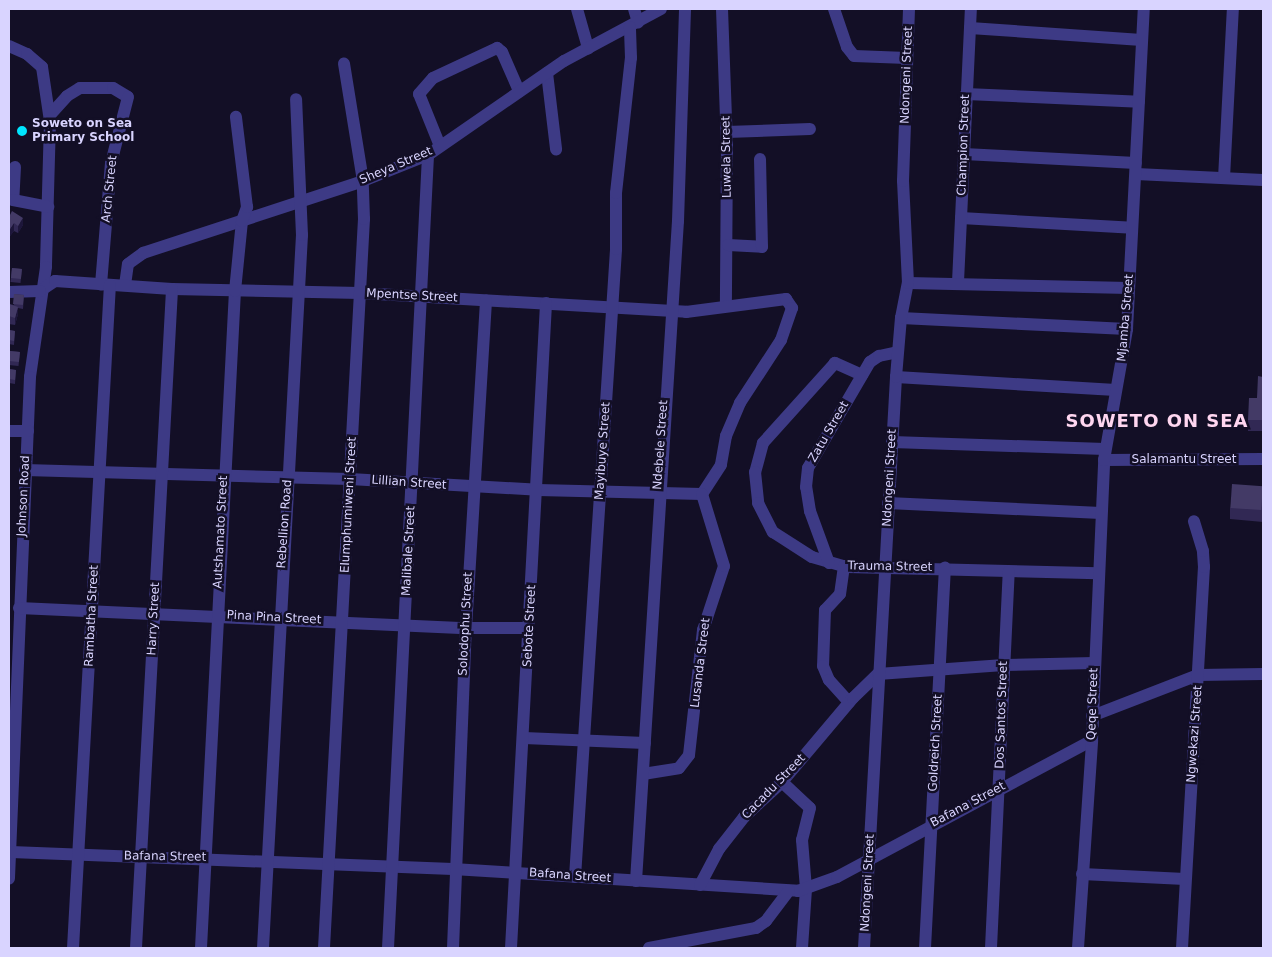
<!DOCTYPE html>
<style>
body{margin:0}
#map{position:relative;width:1272px;height:957px;overflow:hidden;background:#130f26;font-family:"DejaVu Sans",sans-serif}
div>[style]{position:absolute}
.minor>*{height:12px;margin:-6px;padding:0 6px;transform-origin:6px;border-radius:6px;background:#3d3a85}
.wall>*{inset:0;background:#312854;transform-origin:0 0}
.shaded-wall>*{inset:0;background:#1d163a}
.building>*{inset:0;background:#433a66;transform-origin:0 0}
.dots>*{width:14px;height:14px;translate:-50% -50%;box-sizing:border-box;border:2px solid #130f26;border-radius:50%}
span{translate:-50% -50%;white-space:nowrap;text-align:center;line-height:1.15;-webkit-text-stroke:5px #130f26;paint-order:stroke}
.street-label{font-size:12px;color:#d9d4ff}
.poi-label{font-size:12px;color:#d9d4ff;font-weight:700}
.left{translate:0 -50%;text-align:left}
.district-label{font-size:18px;color:#ffd6f0;font-weight:700;letter-spacing:1px}
.frame{position:absolute;inset:0;border:10px solid #d9d4ff;pointer-events:none}
</style>
<div id="map">
<div class="minor">
<i style="left:577px;top:9px;width:41px;rotate:74.2deg"></i>
<i style="left:634px;top:9px;width:14px;rotate:73deg"></i>
<i style="left:722px;top:9px;width:136px;rotate:87.9deg"></i>
<i style="left:727px;top:145px;width:161px;rotate:90.4deg"></i>
<i style="left:834px;top:9px;width:40px;rotate:71.1deg"></i>
<i style="left:847px;top:47px;width:11px;rotate:52deg"></i>
<i style="left:854px;top:56px;width:53px;rotate:2.2deg"></i>
<i style="left:970px;top:28px;width:172px;rotate:4deg"></i>
<i style="left:9px;top:46px;width:20px;rotate:24deg"></i>
<i style="left:27px;top:54px;width:20px;rotate:41deg"></i>
<i style="left:42px;top:67px;width:55px;rotate:81.6deg"></i>
<i style="left:50px;top:121px;width:146px;rotate:91.6deg"></i>
<i style="left:46px;top:267px;width:111px;rotate:98.3deg"></i>
<i style="left:30px;top:377px;width:502px;rotate:92.4deg"></i>
<i style="left:547px;top:73px;width:77px;rotate:83.2deg"></i>
<i style="left:966px;top:94px;width:173px;rotate:2.6deg"></i>
<i style="left:50px;top:115px;width:25px;rotate:-48deg"></i>
<i style="left:67px;top:96px;width:15px;rotate:-32deg"></i>
<i style="left:80px;top:88px;width:33px"></i>
<i style="left:113px;top:88px;width:17px;rotate:31deg"></i>
<i style="left:128px;top:97px;width:68px;rotate:104.4deg"></i>
<i style="left:111px;top:163px;width:122px;rotate:94.7deg"></i>
<i style="left:727px;top:132px;width:83px;rotate:-2.1deg"></i>
<i style="left:440px;top:146px;width:56px;rotate:-112deg"></i>
<i style="left:419px;top:94px;width:21px;rotate:-49deg"></i>
<i style="left:433px;top:78px;width:71px;rotate:-25.1deg"></i>
<i style="left:497px;top:48px;width:6px;rotate:39deg"></i>
<i style="left:502px;top:52px;width:43px;rotate:66.4deg"></i>
<i style="left:964px;top:154px;width:172px;rotate:3deg"></i>
<i style="left:15px;top:167px;width:33px;rotate:93deg"></i>
<i style="left:13px;top:200px;width:36px;rotate:11deg"></i>
<i style="left:1136px;top:174px;width:127px;rotate:2.7deg"></i>
<i style="left:1224px;top:178px;width:169px;rotate:-87deg"></i>
<i style="left:961px;top:218px;width:171px;rotate:3.3deg"></i>
<i style="left:728px;top:245px;width:34px;rotate:3deg"></i>
<i style="left:762px;top:247px;width:88px;rotate:-91.3deg"></i>
<i style="left:958px;top:282px;width:273px;rotate:-87.3deg"></i>
<i style="left:908px;top:283px;width:221px;rotate:1.3deg"></i>
<i style="left:125px;top:285px;width:21px;rotate:-82deg"></i>
<i style="left:128px;top:264px;width:19px;rotate:-36deg"></i>
<i style="left:143px;top:253px;width:231px;rotate:-18.1deg"></i>
<i style="left:363px;top:181px;width:70px;rotate:-21.8deg"></i>
<i style="left:428px;top:155px;width:165px;rotate:-34.7deg"></i>
<i style="left:564px;top:61px;width:110px;rotate:-28.2deg"></i>
<i style="left:40px;top:291px;width:18px;rotate:-34deg"></i>
<i style="left:55px;top:281px;width:117px;rotate:3.9deg"></i>
<i style="left:172px;top:289px;width:188px;rotate:1.2deg"></i>
<i style="left:360px;top:293px;width:327px;rotate:3.3deg"></i>
<i style="left:686px;top:312px;width:101px;rotate:-7.4deg"></i>
<i style="left:786px;top:299px;width:11px;rotate:56deg"></i>
<i style="left:792px;top:308px;width:34px;rotate:109deg"></i>
<i style="left:781px;top:340px;width:75px;rotate:123.1deg"></i>
<i style="left:740px;top:403px;width:36px;rotate:113deg"></i>
<i style="left:726px;top:436px;width:29px;rotate:100deg"></i>
<i style="left:721px;top:465px;width:35px;rotate:123deg"></i>
<i style="left:9px;top:292px;width:31px;rotate:-2deg"></i>
<i style="left:901px;top:318px;width:226px;rotate:2.8deg"></i>
<i style="left:862px;top:375px;width:30px;rotate:-156deg"></i>
<i style="left:835px;top:363px;width:108px;rotate:132deg"></i>
<i style="left:763px;top:443px;width:30px;rotate:105deg"></i>
<i style="left:755px;top:472px;width:31px;rotate:84deg"></i>
<i style="left:758px;top:503px;width:33px;rotate:63deg"></i>
<i style="left:773px;top:532px;width:46px;rotate:32.7deg"></i>
<i style="left:812px;top:557px;width:36px;rotate:16deg"></i>
<i style="left:847px;top:567px;width:251px;rotate:1.4deg"></i>
<i style="left:896px;top:377px;width:220px;rotate:3.4deg"></i>
<i style="left:9px;top:431px;width:19px"></i>
<i style="left:892px;top:442px;width:213px;rotate:1.9deg"></i>
<i style="left:1104px;top:460px;width:159px;rotate:-0.4deg"></i>
<i style="left:25px;top:470px;width:325px;rotate:1.6deg"></i>
<i style="left:350px;top:479px;width:188px;rotate:3.3deg"></i>
<i style="left:538px;top:490px;width:164px;rotate:1.4deg"></i>
<i style="left:888px;top:503px;width:213px;rotate:2.7deg"></i>
<i style="left:829px;top:563px;width:55px;rotate:-110.1deg"></i>
<i style="left:810px;top:511px;width:24px;rotate:-99deg"></i>
<i style="left:806px;top:487px;width:19px;rotate:-84deg"></i>
<i style="left:808px;top:468px;width:123px;rotate:-59.7deg"></i>
<i style="left:870px;top:362px;width:11px;rotate:-34deg"></i>
<i style="left:879px;top:356px;width:19px;rotate:-12deg"></i>
<i style="left:844px;top:566px;width:28px;rotate:98deg"></i>
<i style="left:840px;top:594px;width:22px;rotate:133deg"></i>
<i style="left:825px;top:610px;width:56px;rotate:92deg"></i>
<i style="left:823px;top:666px;width:15px;rotate:67deg"></i>
<i style="left:829px;top:680px;width:30px;rotate:48deg"></i>
<i style="left:19px;top:608px;width:447px;rotate:2.6deg"></i>
<i style="left:466px;top:628px;width:63px"></i>
<i style="left:1092px;top:716px;width:114px;rotate:-21.1deg"></i>
<i style="left:1198px;top:675px;width:65px;rotate:-0.9deg"></i>
<i style="left:524px;top:738px;width:121px;rotate:2.4deg"></i>
<i style="left:643px;top:774px;width:36px;rotate:-9deg"></i>
<i style="left:679px;top:768px;width:16px;rotate:-52deg"></i>
<i style="left:689px;top:755px;width:126px;rotate:-83.6deg"></i>
<i style="left:703px;top:630px;width:67px;rotate:-71.8deg"></i>
<i style="left:724px;top:566px;width:75px;rotate:-107deg"></i>
<i style="left:782px;top:782px;width:38px;rotate:43deg"></i>
<i style="left:810px;top:808px;width:33px;rotate:104deg"></i>
<i style="left:802px;top:840px;width:49px;rotate:85.3deg"></i>
<i style="left:806px;top:889px;width:59px;rotate:93.9deg"></i>
<i style="left:11px;top:852px;width:442px;rotate:2.2deg"></i>
<i style="left:453px;top:869px;width:346px;rotate:3.6deg"></i>
<i style="left:798px;top:891px;width:41px;rotate:-19.7deg"></i>
<i style="left:837px;top:877px;width:289px;rotate:-28.2deg"></i>
<i style="left:1082px;top:874px;width:103px;rotate:2.8deg"></i>
<i style="left:575px;top:877px;width:629px;rotate:-86.26deg"></i>
<i style="left:616px;top:249px;width:56px;rotate:-90deg"></i>
<i style="left:616px;top:193px;width:136px;rotate:-83.7deg"></i>
<i style="left:631px;top:58px;width:31px;rotate:-92deg"></i>
<i style="left:636px;top:881px;width:661px;rotate:-86.36deg"></i>
<i style="left:678px;top:221px;width:212px;rotate:-88.1deg"></i>
<i style="left:700px;top:885px;width:41px;rotate:-62.2deg"></i>
<i style="left:719px;top:849px;width:41px;rotate:-52deg"></i>
<i style="left:744px;top:817px;width:52px;rotate:-42.6deg"></i>
<i style="left:782px;top:782px;width:110px;rotate:-49.8deg"></i>
<i style="left:853px;top:698px;width:35px;rotate:-44deg"></i>
<i style="left:878px;top:674px;width:126px;rotate:-4.1deg"></i>
<i style="left:1004px;top:665px;width:90px;rotate:-1.3deg"></i>
<i style="left:73px;top:948px;width:664px;rotate:-86.81deg"></i>
<i style="left:136px;top:948px;width:660px;rotate:-86.87deg"></i>
<i style="left:201px;top:948px;width:658px;rotate:-87.04deg"></i>
<i style="left:235px;top:291px;width:70px;rotate:-84.3deg"></i>
<i style="left:242px;top:221px;width:15px;rotate:-70deg"></i>
<i style="left:247px;top:207px;width:91px;rotate:-97deg"></i>
<i style="left:263px;top:948px;width:714px;rotate:-86.87deg"></i>
<i style="left:302px;top:235px;width:136px;rotate:-92.5deg"></i>
<i style="left:324px;top:948px;width:730px;rotate:-86.86deg"></i>
<i style="left:364px;top:219px;width:38px;rotate:-92deg"></i>
<i style="left:363px;top:181px;width:119px;rotate:-99.2deg"></i>
<i style="left:388px;top:948px;width:794px;rotate:-87.11deg"></i>
<i style="left:453px;top:948px;width:320px;rotate:-87.7deg"></i>
<i style="left:466px;top:628px;width:328px;rotate:-86.5deg"></i>
<i style="left:511px;top:948px;width:646px;rotate:-86.89deg"></i>
<i style="left:649px;top:948px;width:109px;rotate:-10.6deg"></i>
<i style="left:756px;top:928px;width:12px;rotate:-35deg"></i>
<i style="left:766px;top:921px;width:38px;rotate:-53deg"></i>
<i style="left:864px;top:948px;width:572px;rotate:-86.79deg"></i>
<i style="left:896px;top:377px;width:59px;rotate:-85.2deg"></i>
<i style="left:901px;top:318px;width:36px;rotate:-79deg"></i>
<i style="left:908px;top:283px;width:102px;rotate:-92.8deg"></i>
<i style="left:903px;top:181px;width:172px;rotate:-88deg"></i>
<i style="left:925px;top:948px;width:381px;rotate:-87deg"></i>
<i style="left:991px;top:948px;width:377px;rotate:-87.3deg"></i>
<i style="left:1078px;top:948px;width:208px;rotate:-86.1deg"></i>
<i style="left:1092px;top:740px;width:280px;rotate:-87.5deg"></i>
<i style="left:1104px;top:460px;width:133px;rotate:-80deg"></i>
<i style="left:1127px;top:329px;width:320px;rotate:-87deg"></i>
<i style="left:1182px;top:948px;width:382px;rotate:-86.7deg"></i>
<i style="left:1204px;top:567px;width:16px;rotate:-94deg"></i>
<i style="left:1203px;top:551px;width:31px;rotate:-107deg"></i>
</div>
<div class="wall">
<i style="clip-path:polygon(9px 217px,23px 225px,18px 233px,14px 231px,10px 236px,9px 236px)"></i>
<i style="left:12px;top:268px;width:10px;height:14px;rotate:6deg"></i>
<i style="clip-path:polygon(14px 294px,24px 295px,23px 309px,18px 308px,18px 314px,15px 325px,9px 324px,9px 304px,14px 305px)"></i>
<i style="clip-path:polygon(9px 330px,15px 331px,14px 345px,9px 344px)"></i>
<i style="left:10px;top:351px;width:10px;height:14px;rotate:6deg"></i>
<i style="clip-path:polygon(9px 369px,16px 370px,15px 384px,9px 383px)"></i>
<i style="clip-path:polygon(1263px 377px,1263px 431px,1248px 431px,1248px 420px,1257px 398px)"></i>
<i style="clip-path:polygon(1263px 486px,1263px 522px,1230px 519px,1230px 508px)"></i>
</div>
<div class="shaded-wall">
<i style="clip-path:polygon(23px 218px,23px 225px,18px 233px,18px 226px)"></i>
<i style="clip-path:polygon(14px 223px,14px 231px,10px 236px,10px 229px)"></i>
<i style="clip-path:polygon(18px 307px,18px 314px,15px 325px,15px 318px)"></i>
</div>
<div class="building">
<i style="clip-path:polygon(12px 211px,23px 218px,18px 226px,14px 223px,10px 229px,9px 228px,9px 217px)"></i>
<i style="left:12px;top:268px;width:10px;height:10px;rotate:6deg"></i>
<i style="left:14px;top:294px;width:10px;height:10px;rotate:6deg"></i>
<i style="clip-path:polygon(9px 304px,18px 307px,15px 318px,9px 316px)"></i>
<i style="clip-path:polygon(9px 330px,15px 331px,14px 341px,9px 340px)"></i>
<i style="left:10px;top:351px;width:10px;height:10px;rotate:6deg"></i>
<i style="clip-path:polygon(9px 369px,16px 370px,15px 380px,9px 379px)"></i>
<i style="clip-path:polygon(1258px 376px,1263px 377px,1263px 420px,1248px 420px,1249px 398px,1257px 398px)"></i>
<i style="left:9px;top:398px;width:1px;height:20px"></i>
<i style="left:1232px;top:484px;width:31px;height:24px;rotate:4deg"></i>
</div>
<div class="dots">
<i style="left:22px;top:131px;background:#00e5ff"></i>
</div>
<div class="street-label">
<span style="left:907px;top:75px;rotate:-88deg">Ndongeni Street</span>
<span style="left:964px;top:145px;rotate:-88deg">Champion Street</span>
<span style="left:727px;top:157px;rotate:-91deg">Luwela Street</span>
<span style="left:396px;top:166px;rotate:-23deg">Sheya Street</span>
<span style="left:110px;top:189px;rotate:-84deg">Arch Street</span>
<span style="left:412px;top:296px;rotate:3deg">Mpentse Street</span>
<span style="left:1126px;top:318px;rotate:-85deg">Mjamba Street</span>
<span style="left:829px;top:432px;rotate:-60deg">Zatu Street</span>
<span style="left:661px;top:445px;rotate:-86deg">Ndebele Street</span>
<span style="left:603px;top:451px;rotate:-86deg">Mayibuye Street</span>
<span style="left:1184px;top:460px">Salamantu Street</span>
<span style="left:890px;top:478px;rotate:-87deg">Ndongeni Street</span>
<span style="left:409px;top:483px;rotate:4deg">Lillian Street</span>
<span style="left:24px;top:496px;rotate:-87deg">Johnson Road</span>
<span style="left:349px;top:505px;rotate:-87deg">Elumphumiweni Street</span>
<span style="left:285px;top:524px;rotate:-86deg">Rebellion Road</span>
<span style="left:221px;top:532px;rotate:-87deg">Autshamato Street</span>
<span style="left:409px;top:551px;rotate:-87deg">Malibale Street</span>
<span style="left:890px;top:567px;rotate:1deg">Trauma Street</span>
<span style="left:92px;top:616px;rotate:-87deg">Rambatha Street</span>
<span style="left:274px;top:618px;rotate:3deg">Pina Pina Street</span>
<span style="left:154px;top:619px;rotate:-87deg">Harry Street</span>
<span style="left:466px;top:624px;rotate:-87deg">Solodophu Street</span>
<span style="left:530px;top:626px;rotate:-87deg">Sebote Street</span>
<span style="left:701px;top:663px;rotate:-83deg">Lusanda Street</span>
<span style="left:1093px;top:704px;rotate:-88deg">Qeqe Street</span>
<span style="left:1002px;top:715px;rotate:-88deg">Dos Santos Street</span>
<span style="left:1195px;top:734px;rotate:-86deg">Ngwekazi Street</span>
<span style="left:936px;top:743px;rotate:-87deg">Goldreich Street</span>
<span style="left:774px;top:787px;rotate:-46deg">Cacadu Street</span>
<span style="left:968px;top:805px;rotate:-28deg">Bafana Street</span>
<span style="left:165px;top:857px;rotate:1deg">Bafana Street</span>
<span style="left:570px;top:876px;rotate:4deg">Bafana Street</span>
<span style="left:868px;top:883px;rotate:-87deg">Ndongeni Street</span>
</div>
<div class="poi-label">
<span class="left" style="left:32px;top:131px">Soweto on Sea<br>Primary School</span>
</div>
<div class="district-label">
<span style="left:1157px;top:421px">SOWETO ON SEA</span>
</div>
<div class="frame"></div>
</div>
